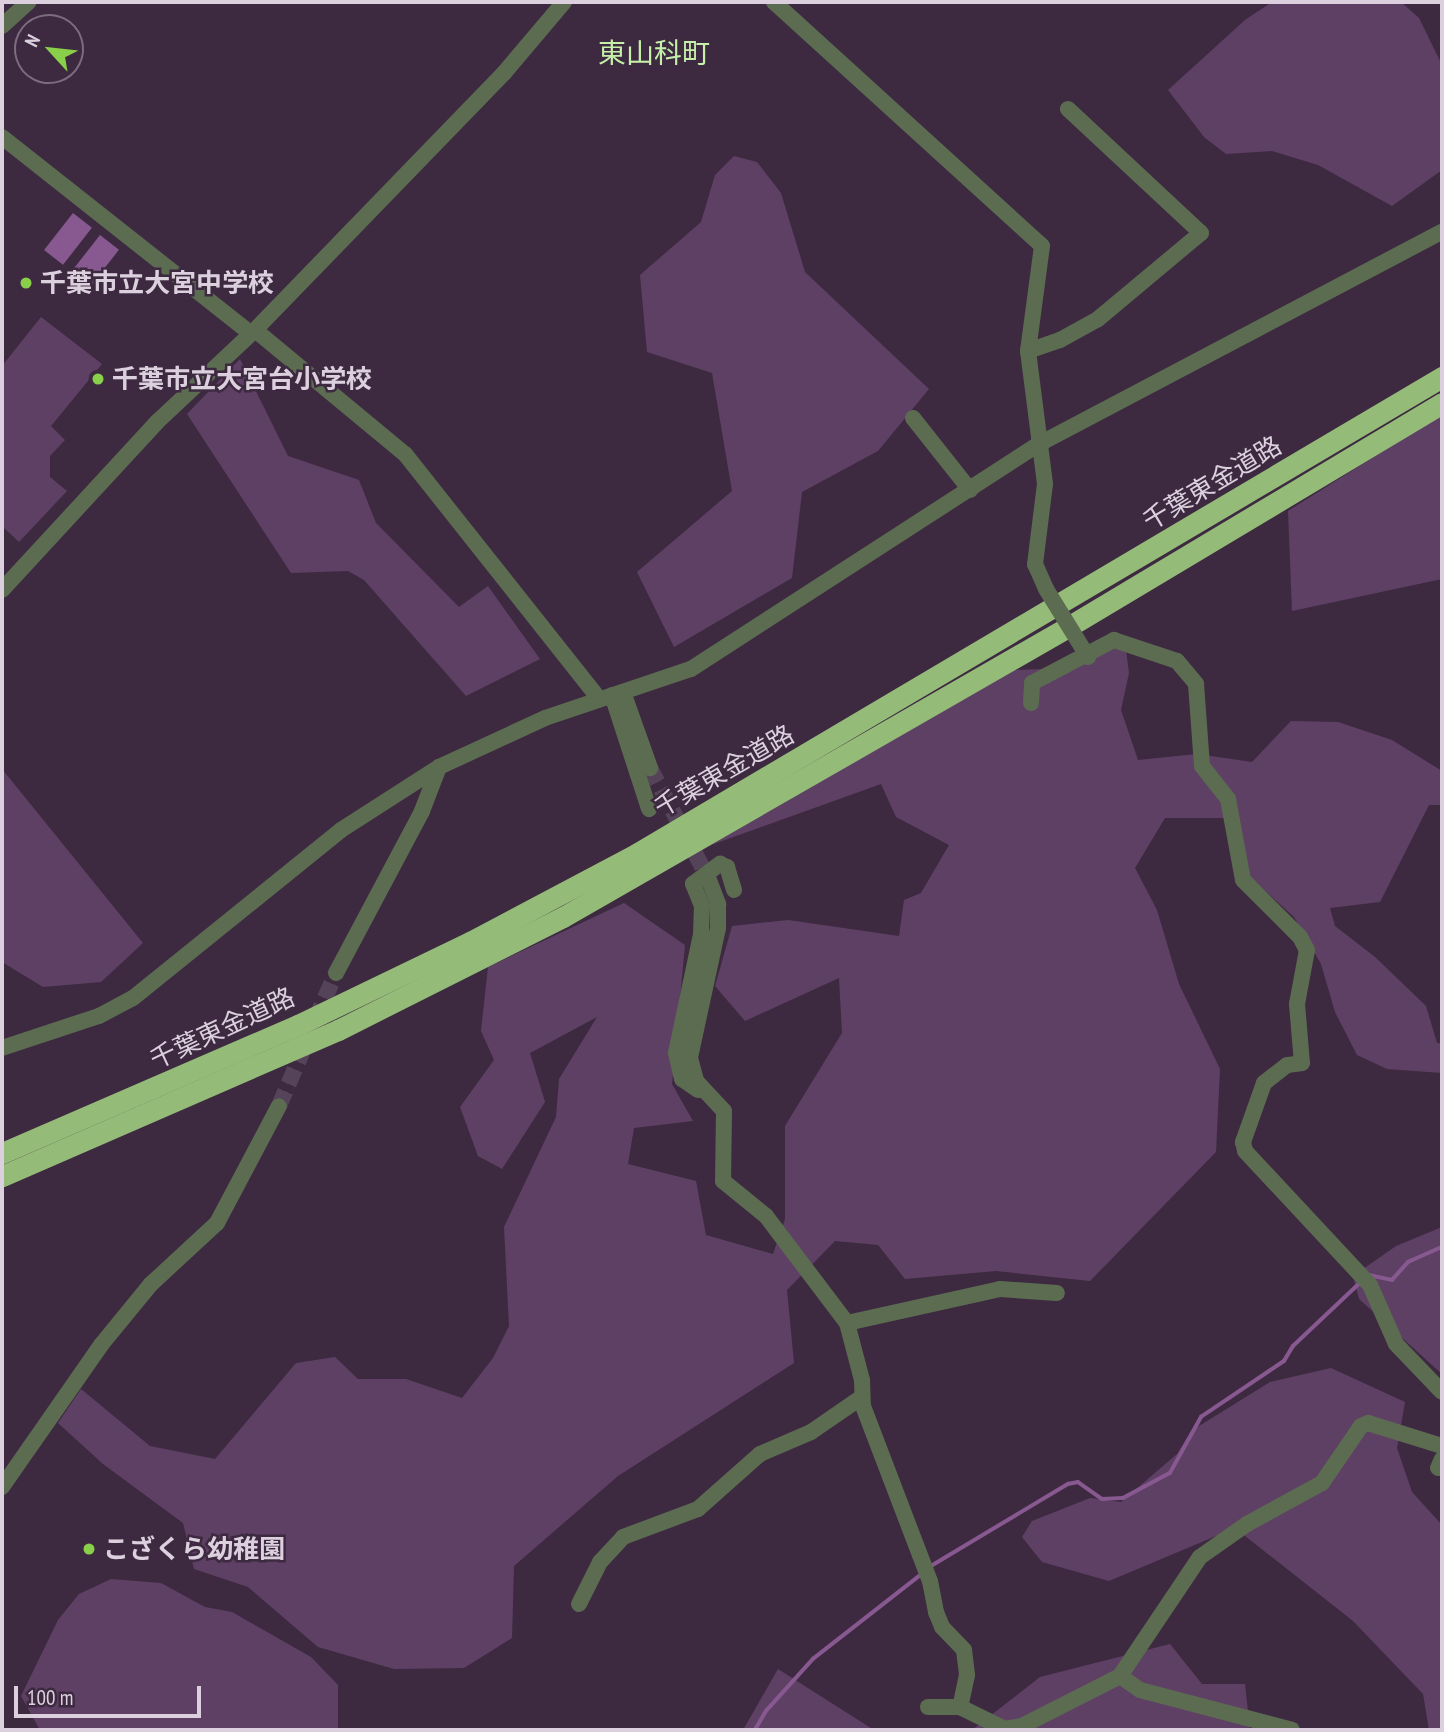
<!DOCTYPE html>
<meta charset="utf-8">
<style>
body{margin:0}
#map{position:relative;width:1444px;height:1732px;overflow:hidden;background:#3d2a41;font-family:"PT Sans Narrow","Noto Sans JP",sans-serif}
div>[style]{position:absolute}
.green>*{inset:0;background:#5f4065}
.water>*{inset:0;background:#885991;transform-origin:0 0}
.stream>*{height:3.5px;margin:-1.75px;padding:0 1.75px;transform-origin:1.75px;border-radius:1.75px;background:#885991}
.minor-tunnel>*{height:16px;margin-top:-8px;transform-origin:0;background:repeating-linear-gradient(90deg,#554359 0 16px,transparent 0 24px)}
.minor>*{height:16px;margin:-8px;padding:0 8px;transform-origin:8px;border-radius:8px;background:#5c6c51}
.highway>*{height:21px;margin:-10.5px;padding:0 10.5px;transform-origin:10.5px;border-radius:10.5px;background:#95bb78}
.minor-bridge>*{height:16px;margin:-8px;padding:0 8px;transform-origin:8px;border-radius:8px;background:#5c6c51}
.dots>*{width:19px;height:19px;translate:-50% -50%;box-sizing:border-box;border:4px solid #3d2a41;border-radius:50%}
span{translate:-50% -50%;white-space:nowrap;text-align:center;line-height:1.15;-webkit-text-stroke:5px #3d2a41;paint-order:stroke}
.poi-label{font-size:26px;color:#dcd0de;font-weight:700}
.left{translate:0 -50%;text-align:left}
.street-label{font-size:26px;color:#dcd0de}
.neighbourhood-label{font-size:28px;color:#c6efaa}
.frame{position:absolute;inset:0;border:4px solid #dcd0de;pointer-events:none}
.north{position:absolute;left:14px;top:14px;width:70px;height:70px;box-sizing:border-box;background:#3d2a41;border:2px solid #7d6c80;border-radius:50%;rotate:297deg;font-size:19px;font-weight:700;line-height:28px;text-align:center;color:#dcd0de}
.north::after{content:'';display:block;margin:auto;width:24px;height:32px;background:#89cf49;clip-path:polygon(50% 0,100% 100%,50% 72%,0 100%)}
.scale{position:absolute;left:14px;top:1686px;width:187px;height:32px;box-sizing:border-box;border:4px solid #dcd0de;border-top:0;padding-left:9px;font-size:21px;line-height:24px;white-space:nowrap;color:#dcd0de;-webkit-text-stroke:5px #3d2a41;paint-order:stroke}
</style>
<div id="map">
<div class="green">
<i style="clip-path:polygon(1272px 2px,1401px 2px,1419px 18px,1442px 65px,1442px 170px,1392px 206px,1318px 165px,1272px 151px,1226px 154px,1204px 137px,1168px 90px,1245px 20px)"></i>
<i style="clip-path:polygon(734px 156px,757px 162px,781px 193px,805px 272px,929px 389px,878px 451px,802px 492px,792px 578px,674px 647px,637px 572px,732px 491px,712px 373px,647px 352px,640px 275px,701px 222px,715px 175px)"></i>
<i style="clip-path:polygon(41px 317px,102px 364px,51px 426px,65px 440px,50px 456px,50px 477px,67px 491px,19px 542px,2px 526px,2px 366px)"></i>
<i style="clip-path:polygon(240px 359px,288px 456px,359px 480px,376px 523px,459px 607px,488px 586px,540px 659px,466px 696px,364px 580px,348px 571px,291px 573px,187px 414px)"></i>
<i style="clip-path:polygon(1442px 414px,1442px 579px,1292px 611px,1288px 511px)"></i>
<i style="clip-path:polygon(1101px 646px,1126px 650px,1129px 673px,1121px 710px,1138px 760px,1197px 754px,1252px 762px,1291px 721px,1338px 722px,1392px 740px,1442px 771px,1442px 805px,1429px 805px,1380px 902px,1330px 908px,1335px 926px,1375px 957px,1426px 1006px,1437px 1043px,1442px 1043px,1442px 1073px,1387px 1069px,1357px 1055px,1335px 1012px,1321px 964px,1294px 917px,1250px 877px,1230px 818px,1165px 818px,1135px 868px,1157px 910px,1179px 984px,1220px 1069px,1216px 1152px,1090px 1281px,996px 1271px,905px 1279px,878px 1245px,835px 1241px,787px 1290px,794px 1363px,618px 1476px,514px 1566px,512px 1638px,464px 1668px,394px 1669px,318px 1647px,248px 1587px,194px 1569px,183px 1523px,103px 1464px,58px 1423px,81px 1389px,150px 1446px,215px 1459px,296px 1363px,335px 1357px,358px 1379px,406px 1379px,462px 1398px,493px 1358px,509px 1326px,504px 1227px,556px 1117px,559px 1079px,597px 1017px,530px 1053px,545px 1102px,502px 1169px,478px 1156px,460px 1107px,494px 1060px,481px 1031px,488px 967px,624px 903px,685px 945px,672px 1084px,693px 1121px,634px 1128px,628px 1164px,696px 1181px,706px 1235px,773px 1254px,785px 1219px,785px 1126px,842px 1033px,839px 978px,745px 1021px,715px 986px,732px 926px,788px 920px,899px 936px,904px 900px,921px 893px,949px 845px,896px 817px,881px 784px,711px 845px,1014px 670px,1044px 669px)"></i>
<i style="clip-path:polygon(2px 769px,143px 943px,101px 982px,43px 987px,2px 962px)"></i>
<i style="clip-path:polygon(1442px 1227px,1442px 1374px,1359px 1299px,1353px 1276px,1396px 1246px)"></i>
<i style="clip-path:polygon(1331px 1368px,1405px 1402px,1397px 1448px,1412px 1492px,1442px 1525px,1442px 1730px,1429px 1730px,1423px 1694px,1353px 1621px,1235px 1528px,1109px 1581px,1042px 1562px,1022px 1537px,1032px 1521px,1090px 1498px,1121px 1502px,1177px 1454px,1191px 1431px,1270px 1382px)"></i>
<i style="clip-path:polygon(111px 1579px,161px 1583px,205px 1607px,232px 1612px,311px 1657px,338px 1685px,338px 1730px,40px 1730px,21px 1696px,58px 1620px,79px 1594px)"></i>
<i style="clip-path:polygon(1170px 1644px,1202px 1684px,1245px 1684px,1250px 1730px,972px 1730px,1040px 1677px)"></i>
<i style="clip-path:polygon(778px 1669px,874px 1730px,743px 1730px)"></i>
</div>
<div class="water">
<i style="left:73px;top:213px;width:24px;height:47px;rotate:38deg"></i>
<i style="left:100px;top:235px;width:24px;height:48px;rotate:38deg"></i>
</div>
<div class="stream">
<i style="left:1369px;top:1275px;width:24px;rotate:12deg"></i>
<i style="left:1392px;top:1280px;width:24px;rotate:-48deg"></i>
<i style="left:1408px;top:1262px;width:37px;rotate:-24deg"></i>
<i style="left:931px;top:1566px;width:160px;rotate:-30.9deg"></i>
<i style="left:1068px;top:1484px;width:10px;rotate:-11deg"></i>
<i style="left:1078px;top:1482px;width:29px;rotate:35deg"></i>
<i style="left:1102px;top:1499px;width:21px;rotate:-3deg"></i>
<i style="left:1123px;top:1498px;width:53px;rotate:-28deg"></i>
<i style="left:1170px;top:1473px;width:64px;rotate:-61deg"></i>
<i style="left:1201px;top:1417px;width:100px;rotate:-34deg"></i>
<i style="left:1284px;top:1361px;width:17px;rotate:-59deg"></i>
<i style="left:1293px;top:1346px;width:93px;rotate:-43.3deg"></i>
<i style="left:755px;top:1730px;width:22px;rotate:-60deg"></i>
<i style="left:766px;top:1711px;width:70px;rotate:-47.9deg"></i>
<i style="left:813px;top:1659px;width:140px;rotate:-38deg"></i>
</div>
<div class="minor-tunnel">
<i style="left:650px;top:768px;width:127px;rotate:62.2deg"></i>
<i style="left:315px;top:1020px;width:51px;rotate:-65.9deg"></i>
<i style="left:279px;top:1106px;width:71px;rotate:-66.7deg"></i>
</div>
<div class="minor">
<i style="left:774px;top:2px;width:362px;rotate:42.3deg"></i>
<i style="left:1042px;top:246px;width:106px;rotate:97.6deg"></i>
<i style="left:1028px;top:351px;width:134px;rotate:82.7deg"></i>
<i style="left:1045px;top:484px;width:81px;rotate:97.1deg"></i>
<i style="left:1035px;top:564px;width:27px;rotate:66deg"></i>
<i style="left:2px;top:26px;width:36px;rotate:-42deg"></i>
<i style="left:2px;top:137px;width:316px;rotate:38.3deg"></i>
<i style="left:255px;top:330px;width:195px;rotate:39.6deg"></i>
<i style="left:405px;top:454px;width:313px;rotate:51.6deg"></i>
<i style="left:1028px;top:351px;width:34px;rotate:-19deg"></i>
<i style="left:1060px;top:340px;width:43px;rotate:-28.9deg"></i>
<i style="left:1098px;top:319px;width:134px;rotate:-39.9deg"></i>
<i style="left:1201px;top:233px;width:182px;rotate:-137deg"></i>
<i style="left:913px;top:418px;width:92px;rotate:51.6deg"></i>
<i style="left:2px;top:590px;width:229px;rotate:-47.3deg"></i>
<i style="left:157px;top:422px;width:134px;rotate:-43.2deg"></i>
<i style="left:255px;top:330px;width:358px;rotate:-45.9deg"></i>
<i style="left:504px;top:73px;width:93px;rotate:-49.8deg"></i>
<i style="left:623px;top:692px;width:81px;rotate:70.4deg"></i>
<i style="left:612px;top:695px;width:120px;rotate:72deg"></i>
<i style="left:1031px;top:703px;width:20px;rotate:-87deg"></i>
<i style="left:1032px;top:683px;width:93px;rotate:-27.7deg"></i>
<i style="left:1114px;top:640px;width:66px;rotate:18.4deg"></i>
<i style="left:1177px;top:661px;width:30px;rotate:50deg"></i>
<i style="left:1196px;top:684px;width:82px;rotate:85.8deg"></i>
<i style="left:1202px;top:766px;width:42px;rotate:51.8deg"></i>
<i style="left:1228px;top:799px;width:82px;rotate:79.5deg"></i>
<i style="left:1243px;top:880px;width:81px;rotate:45deg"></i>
<i style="left:1300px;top:937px;width:15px;rotate:62deg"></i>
<i style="left:1307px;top:950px;width:55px;rotate:100.5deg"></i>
<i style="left:1297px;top:1004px;width:59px;rotate:85.2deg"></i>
<i style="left:1302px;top:1063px;width:15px;rotate:172deg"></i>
<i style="left:1287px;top:1065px;width:29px;rotate:142deg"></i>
<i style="left:1264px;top:1083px;width:63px;rotate:109.6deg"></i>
<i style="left:1243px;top:1142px;width:9px;rotate:77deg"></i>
<i style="left:1245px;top:1151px;width:183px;rotate:47deg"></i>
<i style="left:1370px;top:1285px;width:64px;rotate:66.2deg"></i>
<i style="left:1396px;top:1344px;width:66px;rotate:46.2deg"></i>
<i style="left:709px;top:880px;width:26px;rotate:69deg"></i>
<i style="left:718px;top:904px;width:24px;rotate:90deg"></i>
<i style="left:718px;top:928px;width:133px;rotate:102.2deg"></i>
<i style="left:690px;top:1058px;width:24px;rotate:75deg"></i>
<i style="left:696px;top:1081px;width:41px;rotate:47deg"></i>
<i style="left:724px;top:1111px;width:70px;rotate:90.8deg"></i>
<i style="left:723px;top:1181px;width:55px;rotate:39.1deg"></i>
<i style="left:766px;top:1216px;width:134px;rotate:52.9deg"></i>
<i style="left:847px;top:1323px;width:59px;rotate:75.3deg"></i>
<i style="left:862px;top:1380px;width:26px;rotate:88deg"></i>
<i style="left:863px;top:1406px;width:187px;rotate:69.1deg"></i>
<i style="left:930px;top:1581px;width:32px;rotate:79deg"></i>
<i style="left:936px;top:1612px;width:16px;rotate:68deg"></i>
<i style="left:942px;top:1627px;width:32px;rotate:46deg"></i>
<i style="left:964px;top:1650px;width:25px;rotate:83deg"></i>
<i style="left:967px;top:1675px;width:33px;rotate:102deg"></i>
<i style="left:336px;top:973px;width:183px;rotate:-62deg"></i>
<i style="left:422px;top:811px;width:47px;rotate:-68.9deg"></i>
<i style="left:2px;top:1048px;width:102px;rotate:-18.3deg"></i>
<i style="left:99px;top:1016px;width:38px;rotate:-28deg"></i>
<i style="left:133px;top:998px;width:267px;rotate:-38.9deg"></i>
<i style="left:341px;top:830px;width:117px;rotate:-32.7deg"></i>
<i style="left:439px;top:767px;width:117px;rotate:-24.8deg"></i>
<i style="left:545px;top:718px;width:154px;rotate:-18.6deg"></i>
<i style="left:691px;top:669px;width:417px;rotate:-32.9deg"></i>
<i style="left:1041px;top:443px;width:453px;rotate:-27.8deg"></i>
<i style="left:698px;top:1090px;width:19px;rotate:-145deg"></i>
<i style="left:682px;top:1079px;width:27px;rotate:-103deg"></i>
<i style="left:676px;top:1053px;width:122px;rotate:-78.1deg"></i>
<i style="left:701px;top:934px;width:28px;rotate:-88deg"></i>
<i style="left:702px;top:906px;width:24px;rotate:-112deg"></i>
<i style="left:693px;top:884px;width:34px;rotate:-37deg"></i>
<i style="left:720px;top:864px;width:8px;rotate:23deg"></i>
<i style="left:727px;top:867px;width:24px;rotate:73deg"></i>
<i style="left:847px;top:1323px;width:157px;rotate:-12.5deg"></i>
<i style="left:1000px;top:1289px;width:57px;rotate:4deg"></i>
<i style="left:1438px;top:1468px;width:10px;rotate:-66deg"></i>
<i style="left:2px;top:1487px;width:173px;rotate:-55.1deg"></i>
<i style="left:101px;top:1345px;width:79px;rotate:-50.7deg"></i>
<i style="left:151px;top:1284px;width:90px;rotate:-42.7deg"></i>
<i style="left:217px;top:1223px;width:132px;rotate:-62.1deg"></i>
<i style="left:579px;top:1604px;width:47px;rotate:-63.4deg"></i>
<i style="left:600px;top:1562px;width:34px;rotate:-47deg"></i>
<i style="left:623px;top:1537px;width:80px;rotate:-20.5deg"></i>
<i style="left:698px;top:1509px;width:83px;rotate:-41.6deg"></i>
<i style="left:760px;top:1454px;width:56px;rotate:-23.3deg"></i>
<i style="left:811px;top:1432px;width:62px;rotate:-34.5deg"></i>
<i style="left:1120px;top:1676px;width:143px;rotate:-56.1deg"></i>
<i style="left:1200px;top:1557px;width:57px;rotate:-35.1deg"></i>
<i style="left:1247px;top:1524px;width:85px;rotate:-28.7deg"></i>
<i style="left:1322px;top:1483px;width:69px;rotate:-55.6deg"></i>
<i style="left:1361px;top:1426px;width:8px;rotate:-23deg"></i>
<i style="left:1368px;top:1423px;width:77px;rotate:17.3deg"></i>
<i style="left:928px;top:1707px;width:32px"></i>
<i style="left:960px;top:1707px;width:50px;rotate:26.1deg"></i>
<i style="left:1005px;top:1729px;width:17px;rotate:-10deg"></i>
<i style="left:1022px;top:1726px;width:110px;rotate:-27deg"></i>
<i style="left:1120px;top:1676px;width:24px;rotate:35deg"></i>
<i style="left:1140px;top:1690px;width:157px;rotate:14.7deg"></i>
</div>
<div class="highway">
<i style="left:2px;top:1153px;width:322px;rotate:-23.4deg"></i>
<i style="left:298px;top:1025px;width:191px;rotate:-25.8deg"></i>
<i style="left:470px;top:942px;width:188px;rotate:-27.9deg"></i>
<i style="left:636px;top:854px;width:937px;rotate:-30.62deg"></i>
<i style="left:2px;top:1176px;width:366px;rotate:-23.5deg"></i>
<i style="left:338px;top:1030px;width:252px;rotate:-26.7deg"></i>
<i style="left:563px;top:917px;width:582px;rotate:-29.87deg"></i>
<i style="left:1068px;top:627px;width:436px;rotate:-30.9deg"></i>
</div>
<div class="minor-bridge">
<i style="left:1046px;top:589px;width:80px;rotate:58.3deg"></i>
</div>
<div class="dots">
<i style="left:26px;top:283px;background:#89cf49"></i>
<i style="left:98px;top:379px;background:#89cf49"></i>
<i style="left:89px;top:1549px;background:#89cf49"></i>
</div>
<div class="poi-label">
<span class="left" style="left:40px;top:283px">千葉市立大宮中学校</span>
<span class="left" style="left:112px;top:379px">千葉市立大宮台小学校</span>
<span class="left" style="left:103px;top:1549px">こざくら幼稚園</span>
</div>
<div class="street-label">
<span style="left:1212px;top:483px;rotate:-31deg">千葉東金道路</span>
<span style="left:724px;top:771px;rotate:-30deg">千葉東金道路</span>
<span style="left:222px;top:1028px;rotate:-25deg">千葉東金道路</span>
</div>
<div class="neighbourhood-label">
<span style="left:654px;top:53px">東山科町</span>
</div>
<div class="frame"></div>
<div class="north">N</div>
<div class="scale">100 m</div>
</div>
